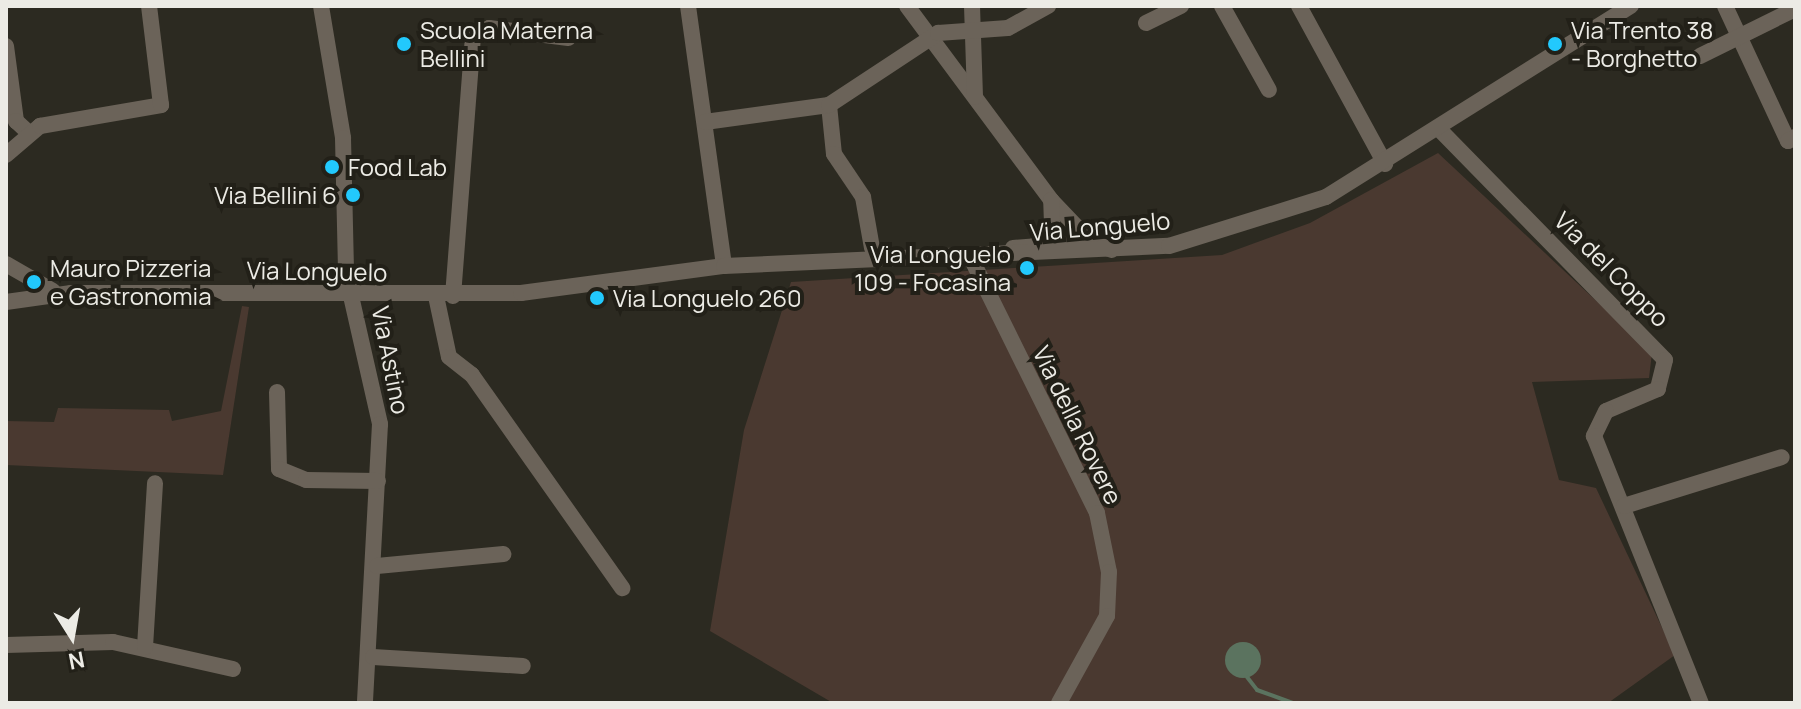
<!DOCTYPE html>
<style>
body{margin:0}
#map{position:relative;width:1801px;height:709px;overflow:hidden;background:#2c2a21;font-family:Manrope,sans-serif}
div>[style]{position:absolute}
.green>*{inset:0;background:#4a3930}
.water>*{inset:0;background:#5b735f}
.round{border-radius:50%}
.stream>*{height:4px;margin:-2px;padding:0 2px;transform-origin:2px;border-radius:2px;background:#5b735f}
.minor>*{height:16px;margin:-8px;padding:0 8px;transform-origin:8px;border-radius:8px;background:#6b6359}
.dots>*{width:22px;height:22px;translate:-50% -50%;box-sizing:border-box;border:4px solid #222018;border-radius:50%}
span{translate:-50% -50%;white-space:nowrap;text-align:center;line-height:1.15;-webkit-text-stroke:8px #222018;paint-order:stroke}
.poi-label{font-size:24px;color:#ecebe5}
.left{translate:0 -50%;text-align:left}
.right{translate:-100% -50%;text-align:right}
.street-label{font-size:24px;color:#ecebe5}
.frame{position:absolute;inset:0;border:8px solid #ecebe5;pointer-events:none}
.north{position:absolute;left:32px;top:597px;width:80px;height:80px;-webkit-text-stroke:6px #222018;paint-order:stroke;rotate:169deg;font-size:22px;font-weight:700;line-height:32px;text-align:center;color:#ecebe5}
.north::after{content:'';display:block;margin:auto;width:28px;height:36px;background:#ecebe5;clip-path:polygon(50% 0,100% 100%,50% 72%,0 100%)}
</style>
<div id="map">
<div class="green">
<i style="clip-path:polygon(1438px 153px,1652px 353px,1649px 378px,1532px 382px,1559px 480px,1596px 488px,1675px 655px,1608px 703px,833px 703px,710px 631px,744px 430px,791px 282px,1222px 255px,1310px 223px)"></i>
<i style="clip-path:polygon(242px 306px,249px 307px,223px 475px,6px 465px,6px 421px,54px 422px,58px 408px,169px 410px,172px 421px,221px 411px)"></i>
</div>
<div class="water">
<i class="round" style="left:1225px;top:642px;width:36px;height:36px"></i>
</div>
<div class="stream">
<i style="left:1247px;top:677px;width:16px;rotate:52deg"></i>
<i style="left:1257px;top:690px;width:38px;rotate:20deg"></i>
</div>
<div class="minor">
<i style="left:321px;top:6px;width:134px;rotate:80.5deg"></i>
<i style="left:343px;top:138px;width:136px;rotate:88.7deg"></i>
<i style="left:346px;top:274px;width:154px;rotate:77.2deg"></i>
<i style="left:380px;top:424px;width:279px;rotate:93.1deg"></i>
<i style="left:688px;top:6px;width:262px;rotate:82.1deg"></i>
<i style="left:907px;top:6px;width:242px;rotate:53.4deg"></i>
<i style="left:1051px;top:200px;width:58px;rotate:46.4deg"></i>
<i style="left:1091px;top:242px;width:22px;rotate:21deg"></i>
<i style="left:972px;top:6px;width:91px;rotate:88.1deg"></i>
<i style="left:1222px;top:6px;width:96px;rotate:60.8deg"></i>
<i style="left:1299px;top:6px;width:180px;rotate:61.4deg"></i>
<i style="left:1725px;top:6px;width:149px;rotate:65deg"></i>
<i style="left:1788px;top:141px;width:8px;rotate:-30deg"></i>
<i style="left:1146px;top:23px;width:39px;rotate:-26deg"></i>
<i style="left:6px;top:46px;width:76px;rotate:82.4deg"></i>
<i style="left:16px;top:121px;width:16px;rotate:43deg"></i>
<i style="left:1700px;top:56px;width:106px;rotate:-26.3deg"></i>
<i style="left:829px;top:105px;width:49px;rotate:84.2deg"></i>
<i style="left:834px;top:154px;width:52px;rotate:56deg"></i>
<i style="left:863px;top:197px;width:52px;rotate:80deg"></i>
<i style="left:705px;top:122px;width:125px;rotate:-7.8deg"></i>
<i style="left:829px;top:105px;width:131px;rotate:-33.4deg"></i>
<i style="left:938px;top:33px;width:70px;rotate:-4.1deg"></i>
<i style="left:1008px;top:28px;width:46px;rotate:-28.8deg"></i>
<i style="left:1439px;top:129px;width:323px;rotate:45.6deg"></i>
<i style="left:1665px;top:360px;width:30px;rotate:104deg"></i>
<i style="left:1658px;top:389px;width:56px;rotate:157.1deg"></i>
<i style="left:1606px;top:411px;width:28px;rotate:116deg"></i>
<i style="left:1594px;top:436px;width:288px;rotate:68.2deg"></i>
<i style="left:6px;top:155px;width:45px;rotate:-40.5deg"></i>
<i style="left:40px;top:126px;width:123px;rotate:-9.8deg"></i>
<i style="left:161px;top:105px;width:100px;rotate:-96.9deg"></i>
<i style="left:1036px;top:245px;width:26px;rotate:-53deg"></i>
<i style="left:1052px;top:224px;width:24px;rotate:-92deg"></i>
<i style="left:1013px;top:248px;width:78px;rotate:-4.4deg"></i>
<i style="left:972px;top:260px;width:282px;rotate:63.7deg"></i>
<i style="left:1097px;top:513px;width:60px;rotate:78.5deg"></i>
<i style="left:1109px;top:572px;width:44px;rotate:92.6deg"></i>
<i style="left:1107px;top:616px;width:99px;rotate:118.9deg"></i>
<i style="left:6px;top:264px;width:54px;rotate:29.9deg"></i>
<i style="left:436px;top:296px;width:62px;rotate:78deg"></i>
<i style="left:449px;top:357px;width:29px;rotate:38deg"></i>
<i style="left:472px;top:375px;width:261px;rotate:54.8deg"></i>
<i style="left:453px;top:296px;width:259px;rotate:-85.6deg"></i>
<i style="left:473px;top:38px;width:19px;rotate:-32deg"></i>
<i style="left:489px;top:28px;width:80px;rotate:7.2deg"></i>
<i style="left:6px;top:302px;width:66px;rotate:-7.9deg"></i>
<i style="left:71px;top:293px;width:450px"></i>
<i style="left:521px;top:293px;width:205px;rotate:-7.6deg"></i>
<i style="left:724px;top:266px;width:445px;rotate:-2.6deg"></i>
<i style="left:1169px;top:246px;width:164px;rotate:-17.3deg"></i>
<i style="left:1326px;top:197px;width:360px;rotate:-32.1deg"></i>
<i style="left:277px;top:392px;width:77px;rotate:88.5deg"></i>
<i style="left:279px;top:469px;width:29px;rotate:22deg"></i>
<i style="left:306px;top:480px;width:72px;rotate:0.8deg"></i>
<i style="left:1624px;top:506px;width:165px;rotate:-17.2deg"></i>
<i style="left:377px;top:566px;width:127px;rotate:-5.4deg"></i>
<i style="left:6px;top:645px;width:107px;rotate:-1.6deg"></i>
<i style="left:113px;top:642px;width:123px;rotate:12.7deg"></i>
<i style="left:145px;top:647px;width:164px;rotate:-86.5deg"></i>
<i style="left:373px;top:657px;width:150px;rotate:3.4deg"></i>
</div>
<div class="dots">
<i style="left:404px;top:44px;background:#22c9fd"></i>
<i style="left:1555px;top:44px;background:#22c9fd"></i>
<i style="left:332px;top:167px;background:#22c9fd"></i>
<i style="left:353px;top:195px;background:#22c9fd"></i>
<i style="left:1027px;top:268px;background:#22c9fd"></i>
<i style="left:34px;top:282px;background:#22c9fd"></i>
<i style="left:597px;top:298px;background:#22c9fd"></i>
</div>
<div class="poi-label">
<span class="left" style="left:420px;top:44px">Scuola Materna<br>Bellini</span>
<span class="left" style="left:1571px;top:44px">Via Trento 38<br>- Borghetto</span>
<span class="left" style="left:348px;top:167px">Food Lab</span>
<span class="right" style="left:337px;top:195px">Via Bellini 6</span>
<span class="right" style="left:1011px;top:268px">Via Longuelo<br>109 - Focasina</span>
<span class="left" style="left:50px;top:282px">Mauro Pizzeria<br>e Gastronomia</span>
<span class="left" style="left:613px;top:298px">Via Longuelo 260</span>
</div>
<div class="street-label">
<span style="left:1100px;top:226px;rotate:-5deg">Via Longuelo</span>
<span style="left:1612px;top:269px;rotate:45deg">Via del Coppo</span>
<span style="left:317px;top:271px;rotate:1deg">Via Longuelo</span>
<span style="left:391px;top:360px;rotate:79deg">Via Astino</span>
<span style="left:1078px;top:425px;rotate:64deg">Via della Rovere</span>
</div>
<div class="frame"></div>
<div class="north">N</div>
</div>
